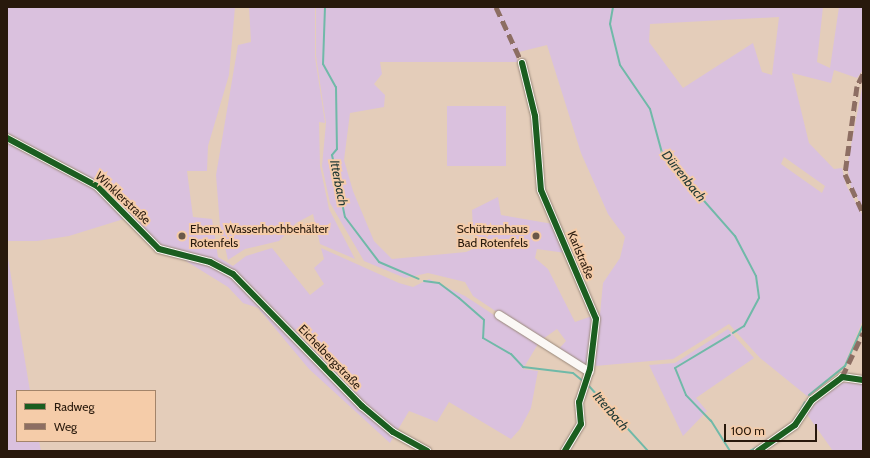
<!DOCTYPE html>
<meta charset="utf-8">
<style>
body{margin:0}
#map{position:relative;width:870px;height:458px;overflow:hidden;background:#e4cdba;font-family:Cabin,sans-serif}
div>[style]{position:absolute}
.green>*{inset:0;background:#dac1de;transform-origin:0 0}
.stream>*{height:2px;margin:-1px;padding:0 1px;transform-origin:1px;border-radius:1px;background:#70b9a8}
.roads{filter:drop-shadow(0 0 1px #998879) drop-shadow(0 0 1px #998879)}
.minor>*{height:8px;margin:-4px;padding:0 4px;transform-origin:4px;border-radius:4px;background:#fbf8f5}
.quiet>*{height:5px;margin-top:-2.5px;transform-origin:0;background:repeating-linear-gradient(90deg,#8d6e63 0 10px,transparent 0 15px)}
.cycleway>*{height:6px;margin:-3px;padding:0 3px;transform-origin:3px;border-radius:3px;background:#1b5e20}
.dots>*{width:11px;height:11px;translate:-50% -50%;box-sizing:border-box;border:2px solid #f5cca9;border-radius:50%}
span{translate:-50% -50%;white-space:nowrap;text-align:center;line-height:1.15;-webkit-text-stroke:4px #f5cca9;paint-order:stroke}
.street-label{font-size:12px;color:#28190c}
.poi-label{font-size:12px;color:#28190c}
.left{translate:0 -50%;text-align:left}
.right{translate:-100% -50%;text-align:right}
.water-label{font-size:13px;color:#1f3834;font-style:italic}
.frame{position:absolute;inset:0;border:8px solid #28190c;pointer-events:none}
.legend{position:absolute;left:16px;top:390px;width:140px;height:52px;box-sizing:border-box;background:#f5cca9;border:1px solid #a3846a;margin:0;padding:5px 7px;list-style:none;font-size:12px;color:#28190c}
.legend li{display:flex;align-items:center;gap:8px;height:20px}
.legend b{width:20px;border:1px solid #a3846a}
.scale{position:absolute;left:724px;top:424px;width:93px;height:18px;box-sizing:border-box;border:2px solid #28190c;border-top:0;padding-left:5px;font-size:12px;line-height:14px;white-space:nowrap;color:#28190c;-webkit-text-stroke:3px #f5cca9;paint-order:stroke}
</style>
<div id="map">
<div class="green">
<i style="clip-path:polygon(7px 7px,235px 7px,229px 75px,208px 146px,207px 171px,187px 171px,193px 217px,212px 219px,218px 257px,233px 266px,246px 256px,272px 248px,310px 295px,324px 284px,314px 268px,324px 259px,321px 248px,399px 283px,413px 287px,429px 279px,465px 296px,538px 344px,523px 369px,538px 371px,531px 408px,520px 429px,511px 439px,449px 402px,437px 422px,409px 411px,390px 443px,309px 369px,258px 308px,243px 303px,228px 287px,160px 245px,106px 190px,84px 174px,7px 133px)"></i>
<i style="clip-path:polygon(249px 7px,315px 7px,315px 57px,325px 123px,319px 122px,320px 166px,329px 209px,355px 259px,320px 244px,313px 214px,296px 223px,279px 241px,245px 249px,228px 260px,220px 226px,216px 175px,238px 45px,251px 42px)"></i>
<i style="clip-path:polygon(evenodd,316px 7px,823px 7px,817px 62px,830px 68px,839px 7px,863px 7px,863px 70px,857px 78px,834px 70px,831px 83px,792px 73px,809px 143px,834px 169px,842px 168px,846px 185px,863px 216px,863px 320px,844px 365px,807px 396px,760px 358px,729px 324px,673px 359px,595px 366px,603px 283px,620px 258px,625px 237px,608px 214px,581px 153px,547px 45px,515px 53px,518px 62px,380px 62px,382px 74px,374px 84px,385px 95px,384px 107px,350px 113px,344px 160px,353px 191px,374px 241px,392px 259px,466px 252px,480px 246px,473px 228px,472px 210px,498px 197px,501px 215px,553px 224px,566px 253px,537px 249px,535px 258px,548px 269px,575px 322px,592px 316px,588px 366px,556px 352px,566px 341px,557px 329px,540px 341px,473px 296px,465px 282px,428px 273px,405px 278px,364px 261px,330px 203px,322px 166px,326px 123px,316px 56px,316px 7px,779px 17px,772px 75px,762px 72px,753px 43px,683px 88px,649px 42px,650px 24px,779px 17px,316px 7px,784px 157px,825px 186px,822px 193px,781px 164px,784px 157px)"></i>
<i style="clip-path:polygon(863px 83px,863px 208px,851px 187px,847px 166px)"></i>
<i style="left:506px;top:106px;width:60px;height:59px;rotate:90deg"></i>
<i style="clip-path:polygon(7px 143px,97px 190px,127px 218px,69px 236px,37px 241px,7px 241px)"></i>
<i style="clip-path:polygon(7px 252px,30px 391px,17px 391px,17px 441px,39px 441px,41px 451px,7px 451px)"></i>
<i style="clip-path:polygon(728px 329px,754px 358px,696px 398px,707px 411px,683px 436px,649px 365px,675px 363px)"></i>
<i style="clip-path:polygon(863px 382px,863px 451px,833px 451px,806px 413px,818px 396px,836px 383px)"></i>
</div>
<div class="stream">
<i style="left:325px;top:7px;width:57px;rotate:92deg"></i>
<i style="left:323px;top:64px;width:26px;rotate:61deg"></i>
<i style="left:336px;top:87px;width:62px;rotate:89.1deg"></i>
<i style="left:337px;top:149px;width:8px;rotate:130deg"></i>
<i style="left:332px;top:155px;width:63px;rotate:78.2deg"></i>
<i style="left:345px;top:217px;width:56px;rotate:52.9deg"></i>
<i style="left:379px;top:262px;width:43px;rotate:23deg"></i>
<i style="left:613px;top:7px;width:17px;rotate:100deg"></i>
<i style="left:610px;top:24px;width:42px;rotate:76.3deg"></i>
<i style="left:620px;top:65px;width:53px;rotate:55.7deg"></i>
<i style="left:650px;top:109px;width:46px;rotate:74.7deg"></i>
<i style="left:662px;top:153px;width:111px;rotate:48.7deg"></i>
<i style="left:735px;top:236px;width:45px;rotate:62.3deg"></i>
<i style="left:756px;top:276px;width:22px;rotate:82deg"></i>
<i style="left:759px;top:298px;width:32px;rotate:118deg"></i>
<i style="left:744px;top:326px;width:13px;rotate:148deg"></i>
<i style="left:424px;top:281px;width:15px;rotate:8deg"></i>
<i style="left:439px;top:283px;width:25px;rotate:37deg"></i>
<i style="left:459px;top:298px;width:33px;rotate:41deg"></i>
<i style="left:484px;top:320px;width:18px;rotate:93deg"></i>
<i style="left:483px;top:338px;width:32px;rotate:30deg"></i>
<i style="left:511px;top:354px;width:18px;rotate:47deg"></i>
<i style="left:523px;top:367px;width:50px;rotate:6.8deg"></i>
<i style="left:573px;top:373px;width:13px;rotate:39deg"></i>
<i style="left:588px;top:385px;width:89px;rotate:47.7deg"></i>
<i style="left:809px;top:395px;width:46px;rotate:-38.9deg"></i>
<i style="left:845px;top:366px;width:45px;rotate:-66.3deg"></i>
<i style="left:800px;top:411px;width:10px;rotate:-61deg"></i>
<i style="left:730px;top:451px;width:36px;rotate:-122deg"></i>
<i style="left:711px;top:421px;width:36px;rotate:-134deg"></i>
<i style="left:686px;top:395px;width:29px;rotate:-112deg"></i>
<i style="left:675px;top:368px;width:64px;rotate:-31deg"></i>
<i style="left:750px;top:451px;width:9px;rotate:-27deg"></i>
</div>
<div class="roads">
<div class="minor">
<i style="left:522px;top:63px;width:55px;rotate:76.2deg"></i>
<i style="left:535px;top:116px;width:74px;rotate:85.4deg"></i>
<i style="left:541px;top:190px;width:140px;rotate:66.9deg"></i>
<i style="left:596px;top:319px;width:50px;rotate:96.8deg"></i>
<i style="left:590px;top:369px;width:35px;rotate:108deg"></i>
<i style="left:579px;top:402px;width:22px;rotate:85deg"></i>
<i style="left:581px;top:424px;width:31px;rotate:121deg"></i>
<i style="left:7px;top:138px;width:102px;rotate:28.1deg"></i>
<i style="left:97px;top:186px;width:88px;rotate:45.5deg"></i>
<i style="left:159px;top:249px;width:53px;rotate:14.3deg"></i>
<i style="left:210px;top:262px;width:26px;rotate:28deg"></i>
<i style="left:233px;top:274px;width:185px;rotate:45.7deg"></i>
<i style="left:362px;top:406px;width:40px;rotate:40deg"></i>
<i style="left:393px;top:432px;width:39px;rotate:29deg"></i>
<i style="left:499px;top:315px;width:107px;rotate:32.3deg"></i>
<i style="left:758px;top:451px;width:45px;rotate:-35.1deg"></i>
<i style="left:795px;top:425px;width:30px;rotate:-56deg"></i>
<i style="left:812px;top:400px;width:38px;rotate:-37deg"></i>
<i style="left:842px;top:377px;width:21px;rotate:8deg"></i>
</div>
</div>
<div class="quiet">
<i style="left:496px;top:7px;width:62px;rotate:65.1deg"></i>
<i style="left:863px;top:74px;width:13px;rotate:117deg"></i>
<i style="left:857px;top:86px;width:89px;rotate:97.8deg"></i>
<i style="left:845px;top:174px;width:43px;rotate:65.2deg"></i>
<i style="left:842px;top:377px;width:49px;rotate:-64.5deg"></i>
</div>
<div class="cycleway">
<i style="left:522px;top:63px;width:55px;rotate:76.2deg"></i>
<i style="left:535px;top:116px;width:74px;rotate:85.4deg"></i>
<i style="left:541px;top:190px;width:140px;rotate:66.9deg"></i>
<i style="left:596px;top:319px;width:50px;rotate:96.8deg"></i>
<i style="left:590px;top:369px;width:35px;rotate:108deg"></i>
<i style="left:579px;top:402px;width:22px;rotate:85deg"></i>
<i style="left:581px;top:424px;width:31px;rotate:121deg"></i>
<i style="left:7px;top:138px;width:102px;rotate:28.1deg"></i>
<i style="left:97px;top:186px;width:88px;rotate:45.5deg"></i>
<i style="left:159px;top:249px;width:53px;rotate:14.3deg"></i>
<i style="left:210px;top:262px;width:26px;rotate:28deg"></i>
<i style="left:233px;top:274px;width:185px;rotate:45.7deg"></i>
<i style="left:362px;top:406px;width:40px;rotate:40deg"></i>
<i style="left:393px;top:432px;width:39px;rotate:29deg"></i>
<i style="left:758px;top:451px;width:45px;rotate:-35.1deg"></i>
<i style="left:795px;top:425px;width:30px;rotate:-56deg"></i>
<i style="left:812px;top:400px;width:38px;rotate:-37deg"></i>
<i style="left:842px;top:377px;width:21px;rotate:8deg"></i>
</div>
<div class="dots">
<i style="left:182px;top:236px;background:#6a5849"></i>
<i style="left:536px;top:236px;background:#6a5849"></i>
</div>
<div class="street-label">
<span style="left:123px;top:198px;rotate:43deg">Winklerstraße</span>
<span style="left:581px;top:255px;rotate:67deg">Karlstraße</span>
<span style="left:330px;top:357px;rotate:46deg">Eichelbergstraße</span>
</div>
<div class="poi-label">
<span class="left" style="left:190px;top:236px">Ehem. Wasserhochbehälter<br>Rotenfels</span>
<span class="right" style="left:528px;top:236px">Schützenhaus<br>Bad Rotenfels</span>
</div>
<div class="water-label">
<span style="left:684px;top:176px;rotate:51deg">Dürrenbach</span>
<span style="left:339px;top:183px;rotate:79deg">Itterbach</span>
<span style="left:611px;top:411px;rotate:49deg">Itterbach</span>
</div>
<div class="frame"></div>
<ul class="legend">
<li><b style="height:5px;background:#1b5e20"></b>Radweg</li>
<li><b style="height:5px;background:#8d6e63"></b>Weg</li>
</ul>
<div class="scale">100 m</div>
</div>
